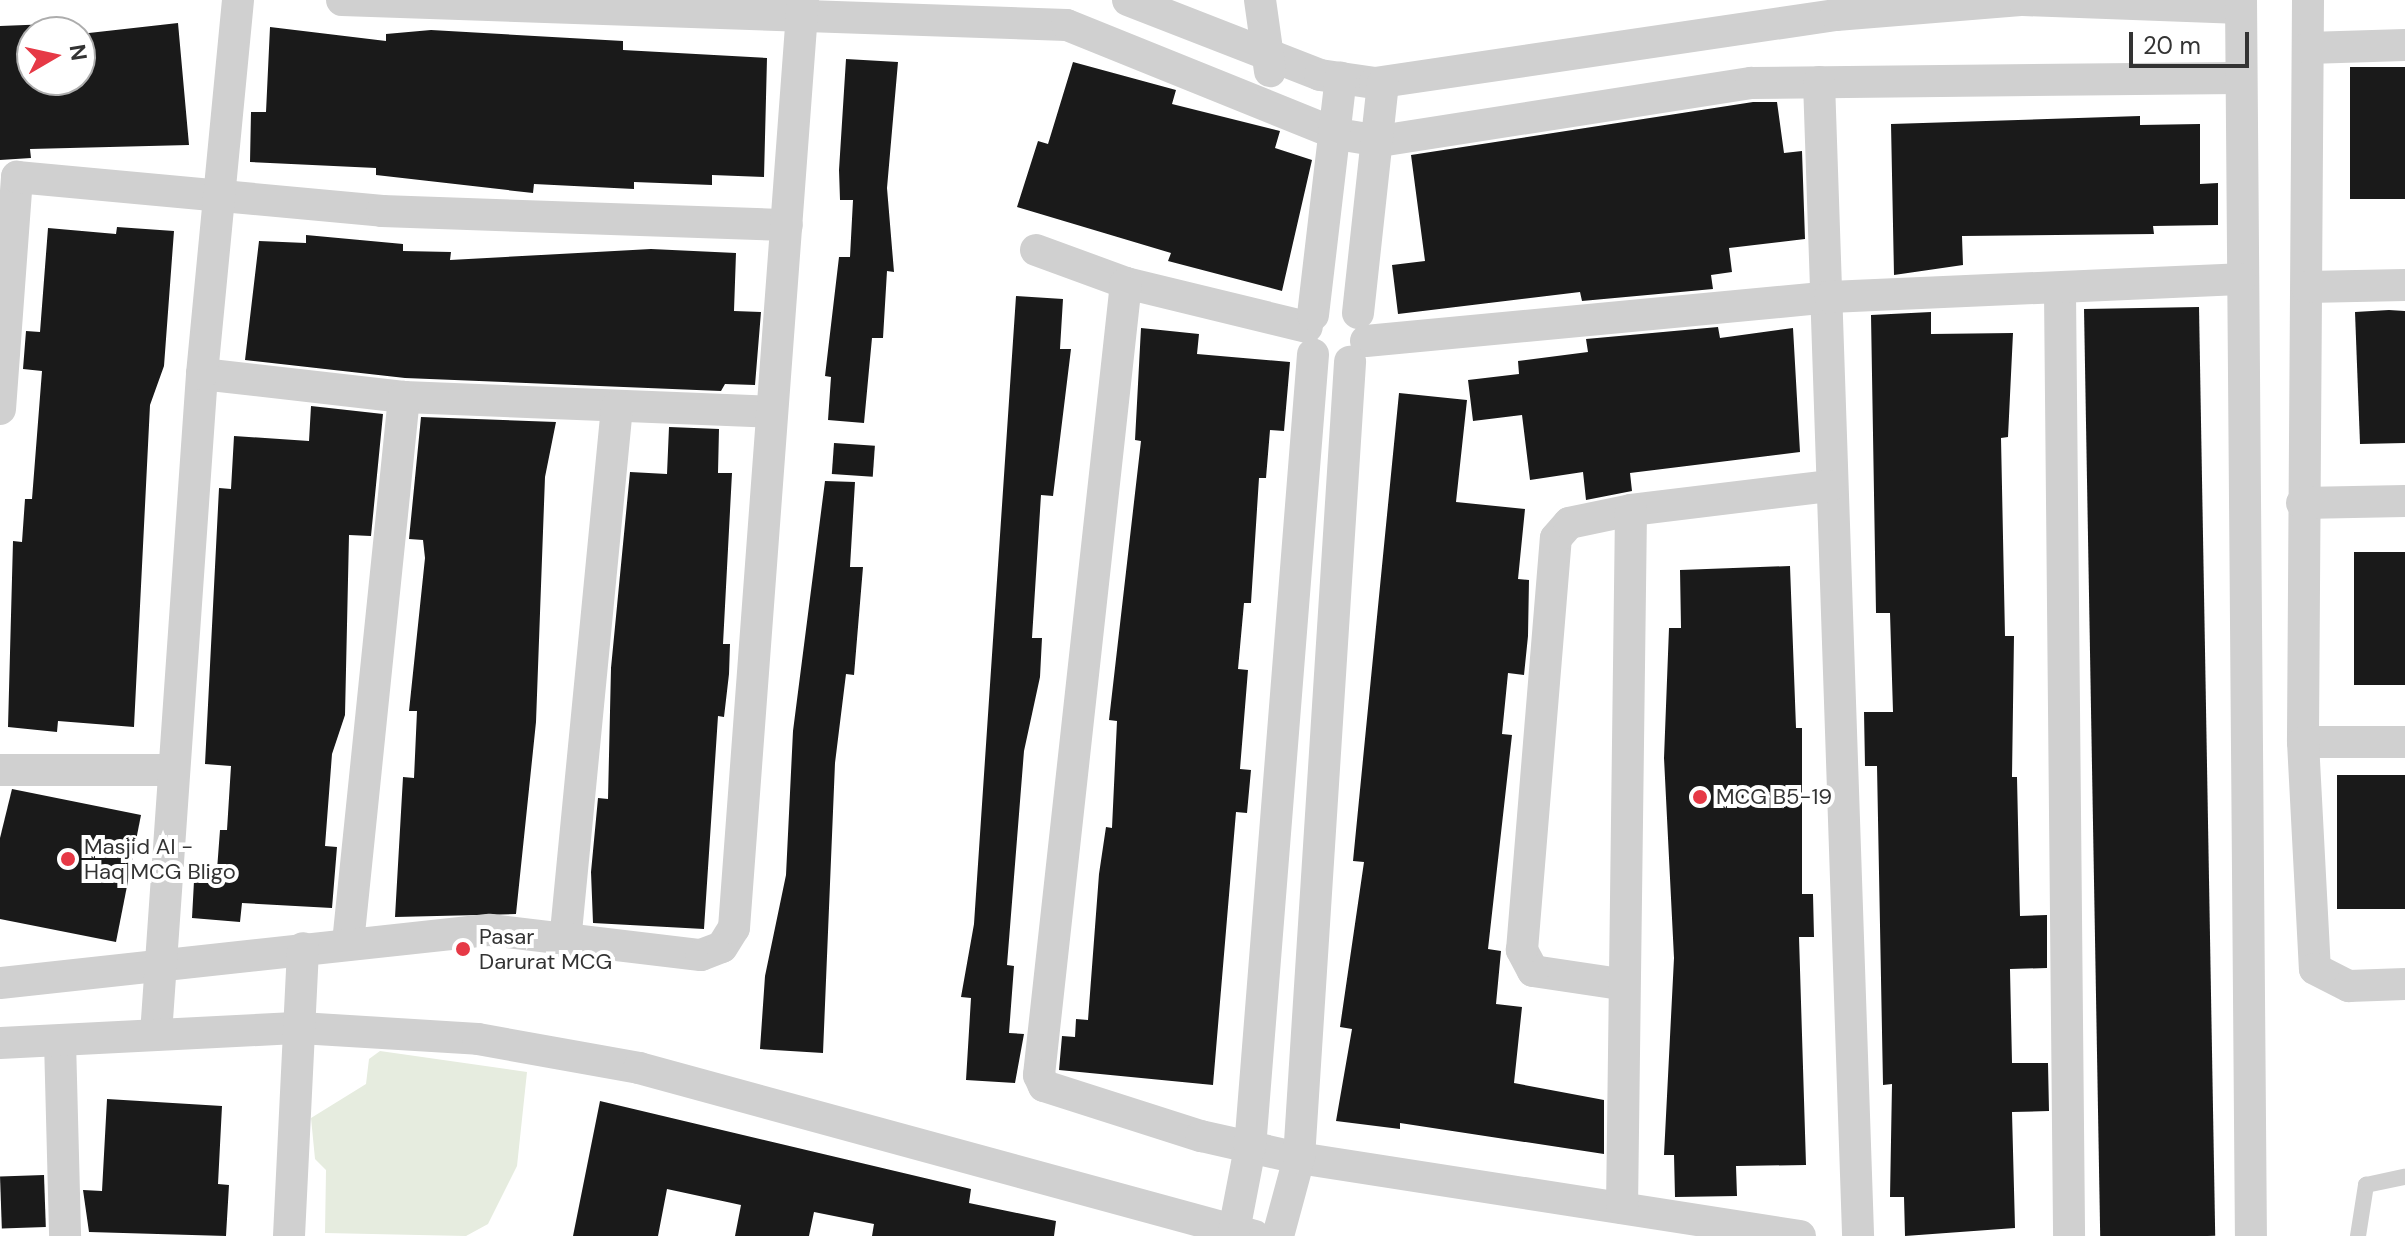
<!DOCTYPE html>
<style>
body{margin:0}
#map{position:relative;width:2405px;height:1236px;overflow:hidden;background:#fff;font-family:"DM Sans",sans-serif}
div>[style]{position:absolute}
.green>*{inset:0;background:#e6ecdf}
.building>*{inset:0;background:#1a1a1a;transform-origin:0 0}
.lane>*{height:16px;margin:-8px;padding:0 8px;transform-origin:8px;border-radius:8px;background:#d0d0d0}
.street>*{height:32px;margin:-16px;padding:0 16px;transform-origin:16px;border-radius:16px;background:#d0d0d0}
.dots>*{width:22px;height:22px;translate:-50% -50%;box-sizing:border-box;border:4px solid #fff;border-radius:50%}
span{translate:-50% -50%;white-space:nowrap;text-align:center;line-height:1.15;-webkit-text-stroke:8px #fff;paint-order:stroke}
.poi-label{font-size:22px;color:#333}
.left{translate:0 -50%;text-align:left}
.north{position:absolute;left:16px;top:16px;width:80px;height:80px;box-sizing:border-box;background:#fff;border:2px solid #adadad;border-radius:50%;rotate:81deg;font-size:22px;font-weight:700;line-height:32px;text-align:center;color:#333}
.north::after{content:'';display:block;margin:auto;width:28px;height:36px;background:#e63946;clip-path:polygon(50% 0,100% 100%,50% 72%,0 100%)}
.scale{position:absolute;left:2129px;top:32px;width:120px;height:36px;box-sizing:border-box;border:4px solid #333;border-top:0;padding-left:10px;font-size:24px;line-height:28px;white-space:nowrap;color:#333;-webkit-text-stroke:6px #fff;paint-order:stroke}
</style>
<div id="map">
<div class="green">
<i style="clip-path:polygon(380px 1051px,527px 1072px,517px 1166px,488px 1224px,466px 1236px,325px 1233px,326px 1170px,315px 1159px,311px 1118px,366px 1084px,369px 1059px)"></i>
</div>
<div class="building">
<i style="clip-path:polygon(178px 23px,189px 145px,30px 149px,31px 158px,0 160px,0 26px,51px 24px,51px 32px,32px 32px,32px 80px,80px 80px,80px 34px)"></i>
<i style="clip-path:polygon(270px 27px,386px 41px,386px 34px,431px 30px,623px 41px,623px 50px,767px 58px,764px 177px,712px 175px,712px 185px,634px 182px,634px 189px,534px 184px,533px 193px,376px 175px,376px 168px,250px 162px,251px 112px,266px 112px)"></i>
<i style="clip-path:polygon(846px 59px,898px 62px,887px 188px,894px 272px,887px 271px,883px 338px,872px 338px,864px 423px,828px 420px,831px 377px,825px 376px,839px 257px,850px 257px,853px 200px,840px 200px,839px 170px)"></i>
<i style="clip-path:polygon(1073px 62px,1176px 90px,1172px 104px,1280px 131px,1275px 148px,1312px 160px,1282px 291px,1168px 261px,1171px 253px,1017px 207px,1038px 141px,1048px 144px)"></i>
<i style="left:2405px;top:67px;width:132px;height:55px;rotate:90deg"></i>
<i style="clip-path:polygon(1753px 102px,1777px 102px,1784px 153px,1802px 151px,1805px 239px,1729px 248px,1732px 272px,1711px 275px,1713px 289px,1582px 301px,1580px 292px,1398px 314px,1392px 265px,1425px 261px,1411px 155px)"></i>
<i style="clip-path:polygon(2140px 116px,2140px 125px,2200px 124px,2200px 184px,2218px 183px,2218px 225px,2153px 226px,2154px 234px,1962px 236px,1963px 265px,1894px 275px,1891px 124px)"></i>
<i style="clip-path:polygon(117px 227px,174px 231px,164px 366px,150px 405px,134px 727px,58px 721px,57px 732px,8px 727px,13px 541px,22px 542px,25px 499px,32px 499px,42px 371px,23px 369px,26px 331px,40px 332px,48px 228px,116px 234px)"></i>
<i style="clip-path:polygon(306px 235px,403px 244px,403px 251px,451px 252px,450px 260px,651px 249px,736px 253px,734px 311px,761px 312px,755px 385px,725px 384px,721px 391px,405px 378px,245px 360px,259px 241px,306px 243px)"></i>
<i style="clip-path:polygon(1016px 296px,1063px 299px,1060px 349px,1071px 349px,1053px 496px,1041px 495px,1032px 638px,1042px 638px,1040px 677px,1024px 751px,1007px 965px,1014px 966px,1009px 1033px,1024px 1034px,1015px 1083px,966px 1080px,971px 998px,961px 997px,974px 924px)"></i>
<i style="left:2199px;top:307px;width:929px;height:115px;rotate:89deg"></i>
<i style="clip-path:polygon(2389px 310px,2405px 311px,2405px 443px,2360px 444px,2355px 312px)"></i>
<i style="clip-path:polygon(1931px 312px,1931px 334px,2013px 333px,2008px 437px,2001px 438px,2005px 636px,2014px 636px,2012px 777px,2017px 777px,2020px 916px,2047px 915px,2047px 968px,2010px 969px,2012px 1063px,2048px 1063px,2049px 1111px,2012px 1112px,2015px 1228px,1905px 1236px,1904px 1197px,1890px 1197px,1892px 1084px,1883px 1085px,1877px 766px,1865px 766px,1864px 712px,1893px 712px,1890px 613px,1876px 613px,1871px 315px)"></i>
<i style="clip-path:polygon(1718px 327px,1720px 338px,1793px 328px,1800px 452px,1630px 473px,1632px 491px,1586px 500px,1583px 472px,1530px 480px,1522px 415px,1473px 421px,1468px 380px,1519px 374px,1518px 361px,1588px 352px,1586px 339px)"></i>
<i style="clip-path:polygon(1141px 328px,1199px 334px,1197px 354px,1290px 362px,1284px 431px,1270px 430px,1266px 478px,1259px 478px,1251px 603px,1244px 603px,1238px 669px,1248px 670px,1240px 769px,1251px 770px,1247px 813px,1236px 812px,1213px 1085px,1059px 1070px,1062px 1036px,1075px 1037px,1076px 1019px,1088px 1020px,1099px 874px,1106px 827px,1112px 828px,1117px 721px,1109px 720px,1141px 441px,1135px 440px)"></i>
<i style="clip-path:polygon(1399px 393px,1467px 400px,1456px 502px,1525px 509px,1518px 579px,1529px 580px,1528px 636px,1524px 675px,1508px 673px,1502px 734px,1512px 735px,1488px 949px,1501px 951px,1496px 1004px,1522px 1007px,1514px 1083px,1604px 1100px,1604px 1154px,1400px 1123px,1400px 1129px,1336px 1121px,1352px 1029px,1340px 1027px,1364px 862px,1353px 861px)"></i>
<i style="clip-path:polygon(311px 406px,383px 414px,371px 536px,349px 535px,345px 715px,332px 754px,325px 846px,337px 847px,332px 908px,242px 903px,240px 922px,192px 918px,194px 881px,216px 883px,220px 830px,227px 830px,231px 766px,205px 764px,219px 488px,231px 489px,234px 436px,309px 441px)"></i>
<i style="clip-path:polygon(421px 417px,556px 422px,545px 477px,536px 722px,516px 914px,395px 917px,403px 777px,414px 778px,417px 711px,409px 711px,425px 558px,423px 540px,409px 539px)"></i>
<i style="clip-path:polygon(669px 427px,719px 429px,718px 473px,732px 473px,723px 644px,730px 644px,729px 674px,724px 717px,718px 716px,704px 929px,593px 923px,591px 872px,598px 798px,608px 799px,611px 668px,630px 472px,667px 474px)"></i>
<i style="left:834px;top:443px;width:41px;height:31px;rotate:4deg"></i>
<i style="clip-path:polygon(825px 481px,855px 482px,850px 567px,863px 567px,854px 675px,846px 674px,835px 763px,823px 1053px,760px 1049px,765px 976px,786px 875px,793px 731px)"></i>
<i style="left:2405px;top:552px;width:133px;height:51px;rotate:90deg"></i>
<i style="clip-path:polygon(1790px 566px,1796px 728px,1802px 728px,1802px 894px,1813px 894px,1814px 937px,1799px 937px,1806px 1165px,1736px 1166px,1737px 1196px,1675px 1197px,1674px 1155px,1664px 1155px,1674px 958px,1664px 758px,1669px 628px,1681px 628px,1680px 570px)"></i>
<i style="left:2405px;top:775px;width:134px;height:68px;rotate:90deg"></i>
<i style="clip-path:polygon(12px 789px,141px 815px,116px 942px,0 919px,0 838px)"></i>
<i style="clip-path:polygon(107px 1099px,222px 1106px,218px 1184px,229px 1185px,226px 1236px,89px 1232px,83px 1190px,102px 1191px)"></i>
<i style="clip-path:polygon(600px 1101px,971px 1189px,969px 1203px,1056px 1221px,1054px 1236px,872px 1236px,874px 1224px,814px 1212px,809px 1236px,735px 1236px,741px 1205px,667px 1189px,658px 1236px,573px 1236px)"></i>
<i style="left:44px;top:1175px;width:52px;height:44px;rotate:88deg"></i>
</div>
<div class="lane">
<i style="left:2358px;top:1236px;width:52px;rotate:-81.1deg"></i>
<i style="left:2366px;top:1185px;width:40px;rotate:-12deg"></i>
</div>
<div class="street">
<i style="left:342px;top:0;width:725px;rotate:1.97deg"></i>
<i style="left:1067px;top:25px;width:291px;rotate:22deg"></i>
<i style="left:1337px;top:134px;width:44px;rotate:9.2deg"></i>
<i style="left:1380px;top:141px;width:376px;rotate:-8.9deg"></i>
<i style="left:1751px;top:83px;width:488px;rotate:-0.6deg"></i>
<i style="left:1128px;top:0;width:206px;rotate:21.3deg"></i>
<i style="left:1320px;top:75px;width:56px;rotate:8.3deg"></i>
<i style="left:1375px;top:83px;width:466px;rotate:-8.4deg"></i>
<i style="left:1836px;top:15px;width:188px;rotate:-4.6deg"></i>
<i style="left:2023px;top:0;width:218px;rotate:2.1deg"></i>
<i style="left:1260px;top:0;width:72px;rotate:82deg"></i>
<i style="left:2241px;top:0;width:1236px;rotate:89.54deg"></i>
<i style="left:2308px;top:0;width:742px;rotate:90.39deg"></i>
<i style="left:2303px;top:742px;width:102px"></i>
<i style="left:2308px;top:48px;width:97px;rotate:-1.8deg"></i>
<i style="left:1819px;top:82px;width:1155px;rotate:88.06deg"></i>
<i style="left:1036px;top:250px;width:96px;rotate:20.1deg"></i>
<i style="left:1126px;top:283px;width:186px;rotate:13.7deg"></i>
<i style="left:1126px;top:283px;width:797px;rotate:96.27deg"></i>
<i style="left:1039px;top:1075px;width:12px;rotate:66deg"></i>
<i style="left:1044px;top:1086px;width:165px;rotate:17.7deg"></i>
<i style="left:1201px;top:1136px;width:100px;rotate:12.7deg"></i>
<i style="left:1299px;top:1158px;width:507px;rotate:8.85deg"></i>
<i style="left:2307px;top:287px;width:98px;rotate:-1.2deg"></i>
<i style="left:2060px;top:292px;width:944px;rotate:89.45deg"></i>
<i style="left:1358px;top:313px;width:231px;rotate:-83.8deg"></i>
<i style="left:1313px;top:315px;width:239px;rotate:-83.3deg"></i>
<i style="left:1366px;top:341px;width:466px;rotate:-5.4deg"></i>
<i style="left:1830px;top:297px;width:410px;rotate:-2.5deg"></i>
<i style="left:202px;top:374px;width:203px;rotate:6.5deg"></i>
<i style="left:404px;top:397px;width:368px;rotate:2.3deg"></i>
<i style="left:0;top:409px;width:233px;rotate:-85.8deg"></i>
<i style="left:17px;top:177px;width:367px;rotate:5.3deg"></i>
<i style="left:382px;top:211px;width:405px;rotate:2deg"></i>
<i style="left:2302px;top:503px;width:103px;rotate:-1.1deg"></i>
<i style="left:2303px;top:742px;width:227px;rotate:87deg"></i>
<i style="left:2315px;top:969px;width:38px;rotate:27deg"></i>
<i style="left:2349px;top:986px;width:56px;rotate:-2deg"></i>
<i style="left:0;top:770px;width:172px"></i>
<i style="left:565px;top:942px;width:538px;rotate:-84.45deg"></i>
<i style="left:348px;top:943px;width:549px;rotate:-84.14deg"></i>
<i style="left:0;top:983px;width:493px;rotate:-6.2deg"></i>
<i style="left:490px;top:930px;width:212px;rotate:6.8deg"></i>
<i style="left:701px;top:955px;width:22px;rotate:-21deg"></i>
<i style="left:722px;top:947px;width:22px;rotate:-58deg"></i>
<i style="left:734px;top:928px;width:931px;rotate:-85.75deg"></i>
<i style="left:1620px;top:984px;width:88px;rotate:-171.5deg"></i>
<i style="left:1533px;top:971px;width:24px;rotate:-118deg"></i>
<i style="left:1522px;top:950px;width:413px;rotate:-85.3deg"></i>
<i style="left:1556px;top:538px;width:20px;rotate:-49deg"></i>
<i style="left:1569px;top:523px;width:63px;rotate:-11.8deg"></i>
<i style="left:1631px;top:510px;width:199px;rotate:-6.9deg"></i>
<i style="left:156px;top:1034px;width:662px;rotate:-86.01deg"></i>
<i style="left:202px;top:374px;width:376px;rotate:-84.5deg"></i>
<i style="left:60px;top:1041px;width:195px;rotate:88.5deg"></i>
<i style="left:0;top:1043px;width:300px;rotate:-2.9deg"></i>
<i style="left:300px;top:1028px;width:178px;rotate:3.5deg"></i>
<i style="left:478px;top:1039px;width:164px;rotate:10.2deg"></i>
<i style="left:639px;top:1068px;width:638px;rotate:15.26deg"></i>
<i style="left:1622px;top:1208px;width:698px;rotate:-89.26deg"></i>
<i style="left:289px;top:1236px;width:288px;rotate:-87.2deg"></i>
<i style="left:1233px;top:1236px;width:90px;rotate:-79.1deg"></i>
<i style="left:1250px;top:1148px;width:796px;rotate:-85.46deg"></i>
<i style="left:1278px;top:1236px;width:81px;rotate:-74.9deg"></i>
<i style="left:1299px;top:1158px;width:798px;rotate:-86.33deg"></i>
</div>
<div class="dots">
<i style="left:1700px;top:797px;background:#e63946"></i>
<i style="left:68px;top:859px;background:#e63946"></i>
<i style="left:463px;top:949px;background:#e63946"></i>
</div>
<div class="poi-label">
<span class="left" style="left:1716px;top:797px">MCG B5-19</span>
<span class="left" style="left:84px;top:859px">Masjid Al -<br>Haq MCG Bligo</span>
<span class="left" style="left:479px;top:949px">Pasar<br>Darurat MCG</span>
</div>
<div class="north">N</div>
<div class="scale">20 m</div>
</div>
